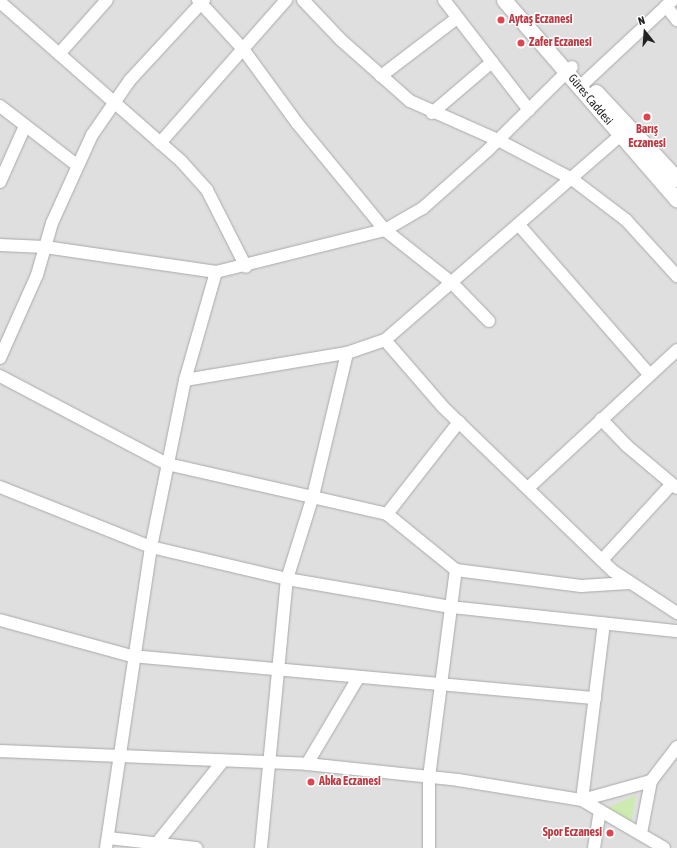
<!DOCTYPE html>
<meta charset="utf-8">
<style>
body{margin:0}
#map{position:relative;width:677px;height:848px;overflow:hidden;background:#f2efe9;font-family:"Asap Condensed",sans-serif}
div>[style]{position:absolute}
.residential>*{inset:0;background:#e0dfdf;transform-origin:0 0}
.grass>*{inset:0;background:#cdebb0}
.roads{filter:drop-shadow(0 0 1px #a9a9a9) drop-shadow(0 0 1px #a9a9a9)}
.minor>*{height:12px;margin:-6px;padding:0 6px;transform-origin:6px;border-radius:6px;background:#fff}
.tertiary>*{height:15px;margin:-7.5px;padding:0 7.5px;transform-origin:7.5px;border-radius:7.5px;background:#fff}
.dots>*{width:11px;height:11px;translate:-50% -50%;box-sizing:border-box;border:2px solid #fff;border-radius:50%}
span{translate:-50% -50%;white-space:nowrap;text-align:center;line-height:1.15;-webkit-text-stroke:3px #fff;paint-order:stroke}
.health-label{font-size:12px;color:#be3a42;font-weight:700}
.left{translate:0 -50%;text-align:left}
.right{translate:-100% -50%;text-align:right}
.street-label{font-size:12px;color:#222}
.north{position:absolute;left:625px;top:12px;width:40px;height:40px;-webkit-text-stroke:3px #fff;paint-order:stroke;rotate:343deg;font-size:11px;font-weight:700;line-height:16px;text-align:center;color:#222}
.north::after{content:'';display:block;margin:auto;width:14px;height:18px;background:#222;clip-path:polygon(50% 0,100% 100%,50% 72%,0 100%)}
</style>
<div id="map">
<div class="residential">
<i style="left:0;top:0;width:677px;height:848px"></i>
</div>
<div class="grass">
<i style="clip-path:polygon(636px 795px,631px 822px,608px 808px)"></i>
</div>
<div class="roads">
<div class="minor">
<i style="left:198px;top:0;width:67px;rotate:47.4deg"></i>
<i style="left:243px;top:49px;width:92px;rotate:53.9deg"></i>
<i style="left:297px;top:123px;width:139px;rotate:50.6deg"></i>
<i style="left:385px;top:230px;width:85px;rotate:38.3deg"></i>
<i style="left:452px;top:283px;width:53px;rotate:45.8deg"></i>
<i style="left:303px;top:0;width:55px;rotate:46.5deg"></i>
<i style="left:341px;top:40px;width:92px;rotate:41.5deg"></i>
<i style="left:410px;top:101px;width:96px;rotate:23.9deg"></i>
<i style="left:498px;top:140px;width:84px;rotate:27.8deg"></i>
<i style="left:572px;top:179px;width:68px;rotate:37.2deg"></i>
<i style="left:626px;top:220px;width:76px;rotate:47.7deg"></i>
<i style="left:444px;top:0;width:139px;rotate:52.3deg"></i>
<i style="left:0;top:2px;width:241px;rotate:41.3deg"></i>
<i style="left:181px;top:161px;width:39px;rotate:48deg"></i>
<i style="left:207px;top:190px;width:86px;rotate:63.1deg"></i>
<i style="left:666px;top:6px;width:18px;rotate:52deg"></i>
<i style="left:59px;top:54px;width:72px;rotate:-48.4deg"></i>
<i style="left:381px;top:76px;width:96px;rotate:-37.3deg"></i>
<i style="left:585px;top:82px;width:120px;rotate:-43deg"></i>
<i style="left:0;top:106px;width:98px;rotate:37.6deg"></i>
<i style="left:432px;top:113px;width:79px;rotate:-40.4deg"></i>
<i style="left:160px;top:143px;width:191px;rotate:-48.6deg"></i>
<i style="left:0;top:182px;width:61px;rotate:-65.9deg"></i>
<i style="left:519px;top:225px;width:199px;rotate:48.9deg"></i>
<i style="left:0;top:245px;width:45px;rotate:2.5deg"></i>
<i style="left:45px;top:247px;width:173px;rotate:8.3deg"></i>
<i style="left:216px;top:272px;width:174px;rotate:-14deg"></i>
<i style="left:385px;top:230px;width:44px;rotate:-30.1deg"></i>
<i style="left:423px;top:208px;width:87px;rotate:-41.7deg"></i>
<i style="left:488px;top:150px;width:118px;rotate:-44.7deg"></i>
<i style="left:385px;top:340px;width:89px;rotate:49.1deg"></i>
<i style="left:443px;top:407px;width:236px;rotate:44deg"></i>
<i style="left:613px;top:571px;width:77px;rotate:33.3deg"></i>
<i style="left:0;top:358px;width:91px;rotate:-66deg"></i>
<i style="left:37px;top:275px;width:54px;rotate:-73.9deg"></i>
<i style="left:52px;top:223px;width:97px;rotate:-65.6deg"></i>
<i style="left:92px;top:135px;width:67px;rotate:-55.4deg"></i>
<i style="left:130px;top:80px;width:109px;rotate:-47.2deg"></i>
<i style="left:0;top:376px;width:189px;rotate:27.8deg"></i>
<i style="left:167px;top:464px;width:226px;rotate:12.8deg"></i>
<i style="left:387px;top:514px;width:89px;rotate:39.1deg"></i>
<i style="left:456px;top:570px;width:126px;rotate:7.3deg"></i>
<i style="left:581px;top:586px;width:48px;rotate:-3.6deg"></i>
<i style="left:185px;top:380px;width:164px;rotate:-9.5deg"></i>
<i style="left:347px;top:353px;width:40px;rotate:-18.9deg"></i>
<i style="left:385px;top:340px;width:311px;rotate:-41deg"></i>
<i style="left:601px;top:419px;width:37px;rotate:46deg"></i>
<i style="left:627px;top:446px;width:65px;rotate:40deg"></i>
<i style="left:0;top:487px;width:162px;rotate:21.7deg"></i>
<i style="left:151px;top:547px;width:140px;rotate:13.2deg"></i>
<i style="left:287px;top:579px;width:166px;rotate:9.7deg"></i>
<i style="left:451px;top:607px;width:227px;rotate:6.1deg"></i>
<i style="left:528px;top:488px;width:203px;rotate:-42.8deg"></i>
<i style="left:387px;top:514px;width:117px;rotate:-52deg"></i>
<i style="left:602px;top:560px;width:103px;rotate:-47.4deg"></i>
<i style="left:0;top:620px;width:137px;rotate:15.3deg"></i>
<i style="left:132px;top:656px;width:465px;rotate:5.2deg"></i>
<i style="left:0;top:751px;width:307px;rotate:2.4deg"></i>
<i style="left:307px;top:764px;width:152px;rotate:6deg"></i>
<i style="left:458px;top:780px;width:126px;rotate:9.2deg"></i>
<i style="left:582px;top:800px;width:95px;rotate:30.3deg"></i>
<i style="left:307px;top:764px;width:100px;rotate:-59.3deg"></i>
<i style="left:582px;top:800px;width:178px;rotate:-82.9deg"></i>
<i style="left:582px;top:800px;width:72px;rotate:-15.4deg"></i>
<i style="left:641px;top:833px;width:53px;rotate:-79.1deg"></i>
<i style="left:651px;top:781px;width:43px;rotate:-52.6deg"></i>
<i style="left:108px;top:838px;width:89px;rotate:6.5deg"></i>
<i style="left:106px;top:848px;width:304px;rotate:-81.5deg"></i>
<i style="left:151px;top:547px;width:170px;rotate:-78.5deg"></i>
<i style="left:185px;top:380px;width:112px;rotate:-74deg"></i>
<i style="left:153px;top:848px;width:112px;rotate:-51.2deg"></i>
<i style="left:261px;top:848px;width:270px;rotate:-84.5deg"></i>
<i style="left:287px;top:579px;width:87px;rotate:-72.6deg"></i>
<i style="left:313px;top:496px;width:147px;rotate:-76.6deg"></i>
<i style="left:429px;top:848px;width:71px;rotate:-90deg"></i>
<i style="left:429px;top:777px;width:209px;rotate:-82.6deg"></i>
<i style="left:594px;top:848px;width:38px;rotate:-81deg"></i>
</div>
<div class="tertiary">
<i style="left:504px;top:0;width:264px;rotate:49.1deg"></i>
<i style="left:596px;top:92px;width:119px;rotate:47deg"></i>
</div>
</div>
<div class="dots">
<i style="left:501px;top:20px;background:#e0444e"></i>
<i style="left:521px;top:43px;background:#e0444e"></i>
<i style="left:647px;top:117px;background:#e0444e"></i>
<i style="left:311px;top:782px;background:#e0444e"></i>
<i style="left:610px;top:833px;background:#e0444e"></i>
</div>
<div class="health-label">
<span class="left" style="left:509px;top:20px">Aytaş Eczanesi</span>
<span class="left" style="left:529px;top:43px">Zafer Eczanesi</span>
<span style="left:647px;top:137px">Barış<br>Eczanesi</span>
<span class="left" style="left:319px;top:782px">Abka Eczanesi</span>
<span class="right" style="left:602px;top:833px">Spor Eczanesi</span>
</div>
<div class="street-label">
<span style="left:590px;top:100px;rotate:50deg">Güres Caddesi</span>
</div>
<div class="north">N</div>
</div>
